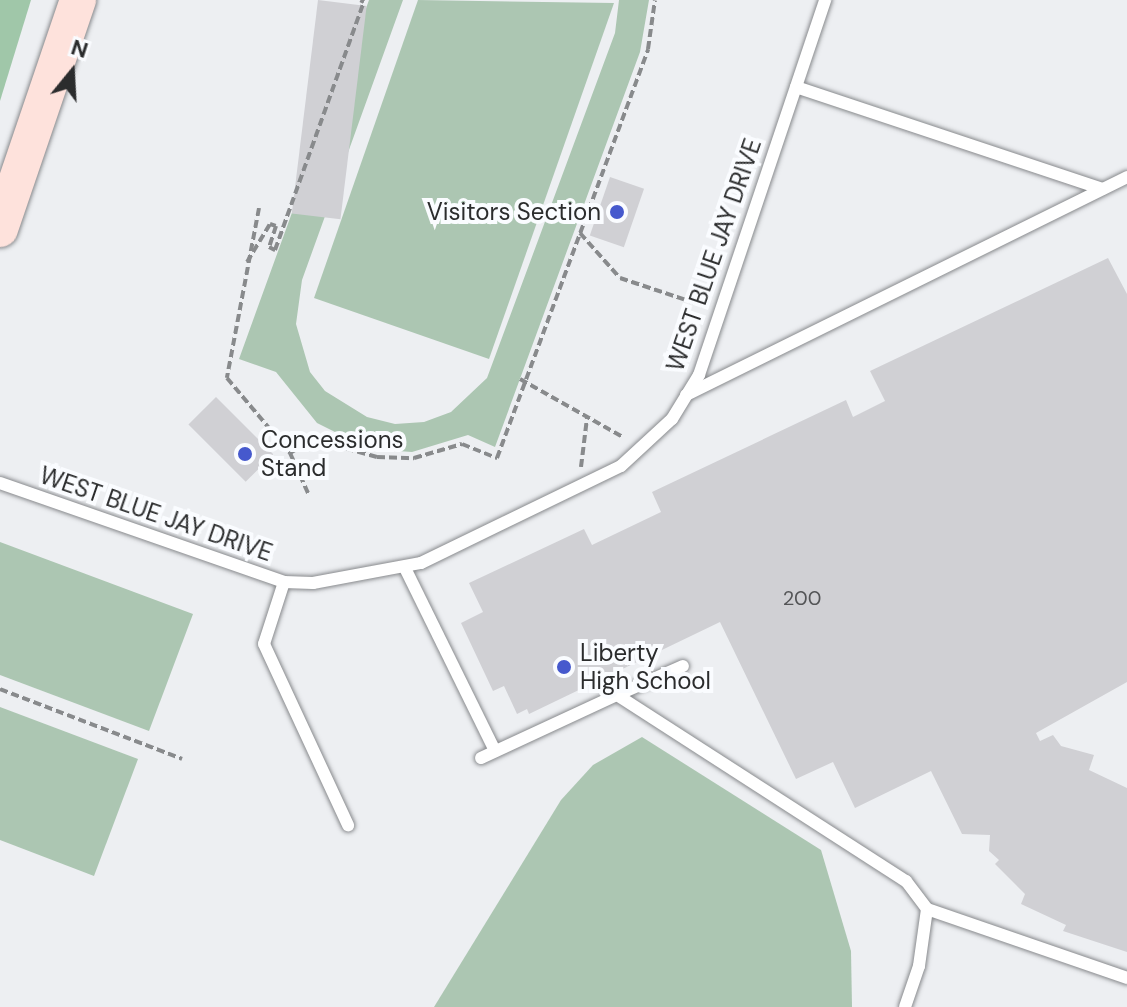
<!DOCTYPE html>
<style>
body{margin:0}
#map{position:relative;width:1127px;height:1007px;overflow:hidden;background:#edeff2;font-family:"DM Sans",sans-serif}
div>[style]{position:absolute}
.green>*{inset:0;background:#acc6b2}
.forest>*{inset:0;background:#a0c7a9}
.building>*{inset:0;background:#d0d0d4;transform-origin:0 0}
.path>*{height:4px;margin-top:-2px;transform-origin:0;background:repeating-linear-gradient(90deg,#888a8c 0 8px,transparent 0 12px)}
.roads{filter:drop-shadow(0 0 2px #888a8d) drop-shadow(0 0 2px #888a8d)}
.lane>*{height:12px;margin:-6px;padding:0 6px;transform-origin:6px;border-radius:6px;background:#fff}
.secondary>*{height:36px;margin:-18px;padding:0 18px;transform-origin:18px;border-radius:18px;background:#fee2dc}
.dots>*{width:22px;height:22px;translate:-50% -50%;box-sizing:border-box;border:4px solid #fafcff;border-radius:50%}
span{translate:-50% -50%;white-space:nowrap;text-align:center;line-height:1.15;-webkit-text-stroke:8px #fafcff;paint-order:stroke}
.number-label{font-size:20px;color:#545557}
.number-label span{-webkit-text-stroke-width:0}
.poi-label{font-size:24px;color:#2b2c2d}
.right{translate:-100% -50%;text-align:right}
.left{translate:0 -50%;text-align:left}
.street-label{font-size:24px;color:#2b2c2d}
.north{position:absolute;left:32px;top:32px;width:80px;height:80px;-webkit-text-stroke:6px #fafcff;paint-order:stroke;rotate:18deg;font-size:22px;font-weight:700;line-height:32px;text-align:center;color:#2b2c2d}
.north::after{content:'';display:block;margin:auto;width:28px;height:36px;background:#2b2c2d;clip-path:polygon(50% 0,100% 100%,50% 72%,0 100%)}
</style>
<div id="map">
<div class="green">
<i style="clip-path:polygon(369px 0,403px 0,302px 280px,296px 324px,310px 372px,325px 391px,367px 417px,395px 424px,424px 422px,451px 412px,487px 378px,615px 33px,619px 0,649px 0,640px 52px,495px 447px,468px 435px,412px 452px,369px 449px,317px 423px,276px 372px,239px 359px)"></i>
<i style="clip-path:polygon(418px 0,614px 3px,489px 359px,314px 298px)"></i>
<i style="clip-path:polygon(0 542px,193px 614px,149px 731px,0 675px)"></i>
<i style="clip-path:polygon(0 707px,138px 759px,94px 876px,0 840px)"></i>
<i style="clip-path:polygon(642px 737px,821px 850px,851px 951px,852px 1007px,434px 1007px,561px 800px,593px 765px)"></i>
</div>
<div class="forest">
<i style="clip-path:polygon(0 0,31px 0,0 101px)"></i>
</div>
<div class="building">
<i style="left:318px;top:0;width:49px;height:215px;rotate:7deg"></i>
<i style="left:610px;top:177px;width:36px;height:62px;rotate:19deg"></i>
<i style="clip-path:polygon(1108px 258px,1127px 294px,1127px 682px,1036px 733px,1040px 741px,1053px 735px,1061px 746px,1094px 755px,1089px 770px,1127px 788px,1127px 952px,1063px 931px,1066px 925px,1021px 904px,1025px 894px,995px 864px,999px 860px,989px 851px,990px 835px,962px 834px,931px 771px,855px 808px,833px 762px,796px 779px,720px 622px,529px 714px,527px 709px,517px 714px,504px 686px,493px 691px,461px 623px,483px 612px,469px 583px,584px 529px,592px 545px,661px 512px,652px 492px,846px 400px,853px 417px,885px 401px,870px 371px)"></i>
<i style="left:216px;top:397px;width:81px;height:39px;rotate:45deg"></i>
</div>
<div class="path">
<i style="left:259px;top:208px;width:173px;rotate:100.7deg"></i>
<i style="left:227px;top:378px;width:98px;rotate:50deg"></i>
<i style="left:290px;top:453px;width:44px;rotate:65.8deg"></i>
<i style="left:580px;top:233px;width:60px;rotate:48.4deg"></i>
<i style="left:620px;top:278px;width:89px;rotate:18.4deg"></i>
<i style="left:247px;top:262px;width:44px;rotate:-58.8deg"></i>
<i style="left:270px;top:224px;width:6px;rotate:18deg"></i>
<i style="left:276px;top:226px;width:22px;rotate:108deg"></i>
<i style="left:269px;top:247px;width:7px;rotate:27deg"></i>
<i style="left:275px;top:250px;width:263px;rotate:-70.3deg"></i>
<i style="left:364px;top:2px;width:4px;rotate:-153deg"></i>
<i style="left:520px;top:379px;width:118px;rotate:29.4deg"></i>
<i style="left:290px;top:453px;width:21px;rotate:-31deg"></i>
<i style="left:308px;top:442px;width:15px"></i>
<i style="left:323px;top:442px;width:56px;rotate:15.5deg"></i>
<i style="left:377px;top:457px;width:37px;rotate:2deg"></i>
<i style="left:414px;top:458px;width:50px;rotate:-16.3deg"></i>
<i style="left:462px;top:444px;width:38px;rotate:22deg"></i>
<i style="left:497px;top:458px;width:436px;rotate:-69.7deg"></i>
<i style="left:648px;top:49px;width:49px;rotate:-81.9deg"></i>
<i style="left:581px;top:467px;width:49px;rotate:-83deg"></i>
<i style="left:0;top:689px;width:195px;rotate:21deg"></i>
</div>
<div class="roads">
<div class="lane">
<i style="left:796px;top:87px;width:323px;rotate:18.4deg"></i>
<i style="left:686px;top:395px;width:492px;rotate:-26.3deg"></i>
<i style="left:0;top:483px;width:301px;rotate:19.2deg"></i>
<i style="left:284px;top:582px;width:29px;rotate:2deg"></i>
<i style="left:313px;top:583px;width:110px;rotate:-10.5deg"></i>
<i style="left:421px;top:563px;width:222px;rotate:-25.9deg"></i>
<i style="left:621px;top:466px;width:69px;rotate:-42.7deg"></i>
<i style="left:672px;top:419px;width:52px;rotate:-58.5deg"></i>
<i style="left:699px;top:375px;width:396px;rotate:-71.4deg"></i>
<i style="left:405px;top:568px;width:204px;rotate:63.8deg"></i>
<i style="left:284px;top:582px;width:65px;rotate:107.9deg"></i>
<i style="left:264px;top:644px;width:200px;rotate:65.1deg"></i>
<i style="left:617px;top:695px;width:72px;rotate:-23.7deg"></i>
<i style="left:481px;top:758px;width:150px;rotate:-24.9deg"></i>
<i style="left:617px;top:695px;width:344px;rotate:32.8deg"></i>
<i style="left:906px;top:881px;width:35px;rotate:53deg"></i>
<i style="left:927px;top:909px;width:58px;rotate:98deg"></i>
<i style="left:919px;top:966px;width:43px;rotate:108.9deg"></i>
<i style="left:927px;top:909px;width:212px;rotate:19deg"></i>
</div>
<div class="secondary">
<i style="left:0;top:229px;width:242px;rotate:-71.2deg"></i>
</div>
</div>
<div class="dots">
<i style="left:617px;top:212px;background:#4659cd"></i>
<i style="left:245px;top:454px;background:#4659cd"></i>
<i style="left:564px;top:667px;background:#4659cd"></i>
</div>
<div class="number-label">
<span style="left:802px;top:598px">200</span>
</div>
<div class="poi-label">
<span class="right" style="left:601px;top:212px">Visitors Section</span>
<span class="left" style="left:261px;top:454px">Concessions<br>Stand</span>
<span class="left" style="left:580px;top:667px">Liberty<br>High School</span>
</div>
<div class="street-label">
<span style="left:714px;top:255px;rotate:-71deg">WEST BLUE JAY DRIVE</span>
<span style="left:156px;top:514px;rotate:19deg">WEST BLUE JAY DRIVE</span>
</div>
<div class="north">N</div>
</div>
